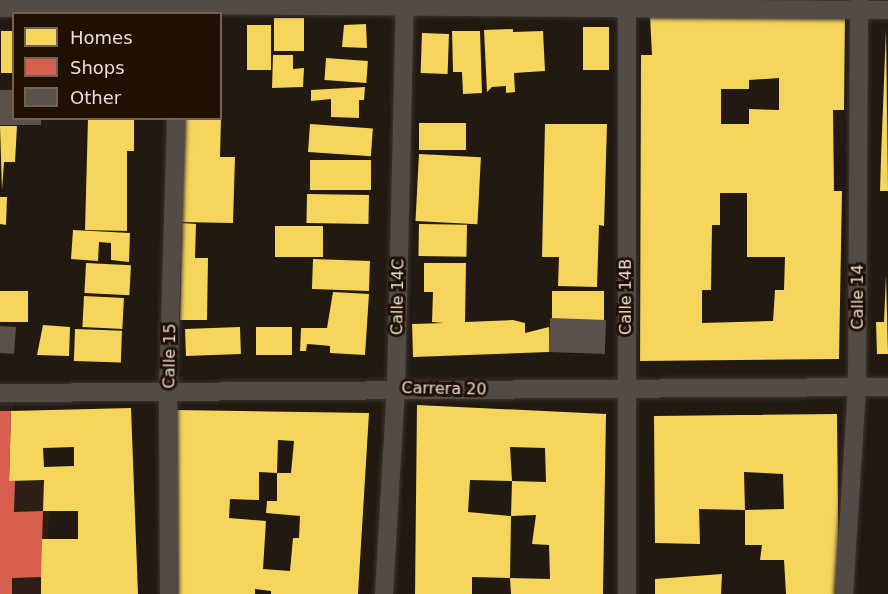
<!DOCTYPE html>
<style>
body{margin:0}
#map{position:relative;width:888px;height:594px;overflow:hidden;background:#221910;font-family:"DejaVu Sans",sans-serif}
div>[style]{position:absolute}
.commercial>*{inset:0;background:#2e1f16}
.homes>*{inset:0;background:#f6d55c;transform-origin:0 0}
.shops>*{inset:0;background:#d6604d}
.building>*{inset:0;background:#5a524a;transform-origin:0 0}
.roads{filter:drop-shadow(0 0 2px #3b342f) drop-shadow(0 0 2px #3b342f)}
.minor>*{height:18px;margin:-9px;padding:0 9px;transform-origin:9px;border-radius:9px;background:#534c46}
span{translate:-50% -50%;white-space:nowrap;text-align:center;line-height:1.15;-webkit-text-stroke:6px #1f1002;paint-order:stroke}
.street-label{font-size:16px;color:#eadfd5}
.legend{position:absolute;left:12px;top:12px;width:210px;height:108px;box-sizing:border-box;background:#1f1002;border:2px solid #706356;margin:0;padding:8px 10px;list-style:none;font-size:18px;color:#eadfd5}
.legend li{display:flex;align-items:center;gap:12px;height:30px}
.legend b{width:30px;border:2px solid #706356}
</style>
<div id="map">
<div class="commercial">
<i style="clip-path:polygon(14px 400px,12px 477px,50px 478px,46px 594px,0 594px,0 401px)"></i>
</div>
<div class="homes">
<i style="clip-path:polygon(evenodd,650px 16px,845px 16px,844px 110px,833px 110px,834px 191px,842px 191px,839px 359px,640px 361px,641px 55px,652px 55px,650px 16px,779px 78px,779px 110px,749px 109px,749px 124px,721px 124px,721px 89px,749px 89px,749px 80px,779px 78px,650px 16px,720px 193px,747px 193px,747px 257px,785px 257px,784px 290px,775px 290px,773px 321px,702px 323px,702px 290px,711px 290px,712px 225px,720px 225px,720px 193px)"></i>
<i style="left:274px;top:18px;width:30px;height:33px"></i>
<i style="clip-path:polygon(366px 24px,367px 48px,342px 47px,344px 25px)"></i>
<i style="left:247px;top:25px;width:24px;height:45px"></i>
<i style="left:583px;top:27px;width:26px;height:43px"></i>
<i style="clip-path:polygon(513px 29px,513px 32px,543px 31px,545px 71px,514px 73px,515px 92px,506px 93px,506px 86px,492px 87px,487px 92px,484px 30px)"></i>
<i style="clip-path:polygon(886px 29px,888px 191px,880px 191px,881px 158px)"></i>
<i style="left:1px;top:31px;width:13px;height:42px"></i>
<i style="clip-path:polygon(452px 31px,480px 31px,482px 93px,463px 94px,462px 72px,453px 72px)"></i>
<i style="left:422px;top:33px;width:27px;height:40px;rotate:2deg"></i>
<i style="clip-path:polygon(273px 55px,293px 55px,293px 69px,304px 68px,303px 87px,272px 88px)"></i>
<i style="left:326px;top:58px;width:42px;height:22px;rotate:4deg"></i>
<i style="clip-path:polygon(365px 87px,364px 100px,359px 100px,359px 118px,331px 117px,331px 99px,311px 101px,311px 90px)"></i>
<i style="clip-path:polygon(88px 118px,134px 118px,134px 151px,127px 151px,127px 231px,85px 230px)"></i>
<i style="clip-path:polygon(182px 118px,221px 118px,220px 157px,235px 157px,233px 223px,179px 222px)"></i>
<i style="left:419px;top:123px;width:47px;height:27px"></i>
<i style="left:310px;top:124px;width:63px;height:28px;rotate:4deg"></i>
<i style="clip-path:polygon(545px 124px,607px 124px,604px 226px,599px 225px,597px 287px,558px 286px,559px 257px,542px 257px)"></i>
<i style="clip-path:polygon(0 126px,17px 126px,15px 162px,4px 162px,2px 190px)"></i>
<i style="left:419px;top:154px;width:62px;height:67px;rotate:3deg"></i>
<i style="left:310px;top:160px;width:61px;height:30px"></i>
<i style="left:307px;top:194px;width:62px;height:29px;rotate:1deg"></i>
<i style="clip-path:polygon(0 197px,7px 197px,6px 225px,0 224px)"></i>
<i style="clip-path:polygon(182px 223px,196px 224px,195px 258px,208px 258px,207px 320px,180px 320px)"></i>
<i style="left:419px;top:224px;width:48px;height:32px;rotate:1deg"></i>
<i style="left:275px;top:226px;width:48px;height:31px"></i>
<i style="clip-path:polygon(73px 230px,130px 233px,129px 262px,111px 260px,111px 243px,99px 242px,98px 261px,71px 259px)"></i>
<i style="left:313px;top:259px;width:57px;height:30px;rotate:2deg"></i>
<i style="left:86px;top:263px;width:45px;height:30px;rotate:3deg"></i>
<i style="clip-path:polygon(424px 263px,466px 263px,465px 322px,513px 320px,525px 323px,525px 333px,549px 327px,549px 352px,413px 357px,412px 324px,444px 323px,432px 322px,433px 292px,424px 292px)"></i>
<i style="clip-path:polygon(886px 275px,888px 354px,877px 354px,876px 322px,884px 322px)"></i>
<i style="left:0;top:291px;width:28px;height:31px"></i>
<i style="left:552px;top:291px;width:52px;height:30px"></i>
<i style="clip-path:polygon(333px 292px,369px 294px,365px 355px,330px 353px,330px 346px,320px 345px,307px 344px,306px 351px,300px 351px,301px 328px,327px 328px)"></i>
<i style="left:84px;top:296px;width:40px;height:31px;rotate:3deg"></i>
<i style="clip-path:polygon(43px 325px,70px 327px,69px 356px,37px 355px)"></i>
<i style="left:240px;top:327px;width:27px;height:55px;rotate:88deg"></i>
<i style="left:256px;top:327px;width:36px;height:28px"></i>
<i style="left:75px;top:329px;width:47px;height:32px;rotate:2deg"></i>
<i style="clip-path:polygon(evenodd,417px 405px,606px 414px,603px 594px,511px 594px,510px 578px,550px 579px,549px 545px,532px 544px,536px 515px,511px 516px,512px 481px,470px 480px,468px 512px,511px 516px,510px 578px,472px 577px,472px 594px,415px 594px,417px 405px,510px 447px,545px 448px,546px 482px,512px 481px,510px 447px)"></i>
<i style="clip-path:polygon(evenodd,131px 408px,138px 594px,41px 594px,41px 539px,78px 539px,78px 511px,43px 511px,44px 480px,9px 481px,11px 411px,131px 408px,74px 447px,74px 466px,44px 467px,43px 448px,74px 447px)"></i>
<i style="clip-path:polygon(evenodd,175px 410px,369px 413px,358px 594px,271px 594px,271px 591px,255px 589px,255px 594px,178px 594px,175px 410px,278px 440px,294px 441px,291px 473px,277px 473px,277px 501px,267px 501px,266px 513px,300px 516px,299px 538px,293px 538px,290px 571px,263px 569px,266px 521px,229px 518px,230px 499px,259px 500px,259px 472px,277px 473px,278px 440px)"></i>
<i style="clip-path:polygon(evenodd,837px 414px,839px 594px,786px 594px,784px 560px,760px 560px,762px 545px,745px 545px,745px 510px,699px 509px,700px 544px,655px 543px,654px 416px,837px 414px,744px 472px,783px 474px,784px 509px,745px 510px,744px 472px)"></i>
<i style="clip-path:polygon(722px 574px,721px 594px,655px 594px,655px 579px)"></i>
</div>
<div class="shops">
<i style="clip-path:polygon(0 411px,11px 411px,9px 481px,15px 481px,14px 512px,43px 511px,41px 577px,12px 578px,12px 594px,0 594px)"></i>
</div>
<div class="building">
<i style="clip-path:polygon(0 90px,14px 90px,14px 118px,41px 118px,41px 125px,0 125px)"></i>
<i style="left:606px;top:320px;width:34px;height:56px;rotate:92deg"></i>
<i style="left:0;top:326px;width:16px;height:27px;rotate:4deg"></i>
</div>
<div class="roads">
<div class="minor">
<i style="left:0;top:8px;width:179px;rotate:-1deg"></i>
<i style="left:179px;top:5px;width:709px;rotate:0.4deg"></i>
<i style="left:0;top:393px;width:888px;rotate:-0.39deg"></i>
<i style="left:169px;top:594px;width:204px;rotate:-90.3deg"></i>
<i style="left:168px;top:390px;width:272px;rotate:-88.3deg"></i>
<i style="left:384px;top:594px;width:206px;rotate:-86.7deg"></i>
<i style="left:396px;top:388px;width:388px;rotate:-88.7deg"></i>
<i style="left:627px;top:594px;width:594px;rotate:-90deg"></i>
<i style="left:844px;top:594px;width:206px;rotate:-86.4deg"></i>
<i style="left:857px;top:388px;width:388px;rotate:-89.7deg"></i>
</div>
</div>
<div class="street-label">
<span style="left:398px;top:297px;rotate:-89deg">Calle 14C</span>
<span style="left:626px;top:297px;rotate:-90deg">Calle 14B</span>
<span style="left:858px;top:297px;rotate:-90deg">Calle 14</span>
<span style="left:170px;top:356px;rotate:-89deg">Calle 15</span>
<span style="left:444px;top:389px;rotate:1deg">Carrera 20</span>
</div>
<ul class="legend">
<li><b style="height:16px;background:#f6d55c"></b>Homes</li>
<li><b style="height:16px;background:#d6604d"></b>Shops</li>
<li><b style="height:16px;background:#5a524a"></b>Other</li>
</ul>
</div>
